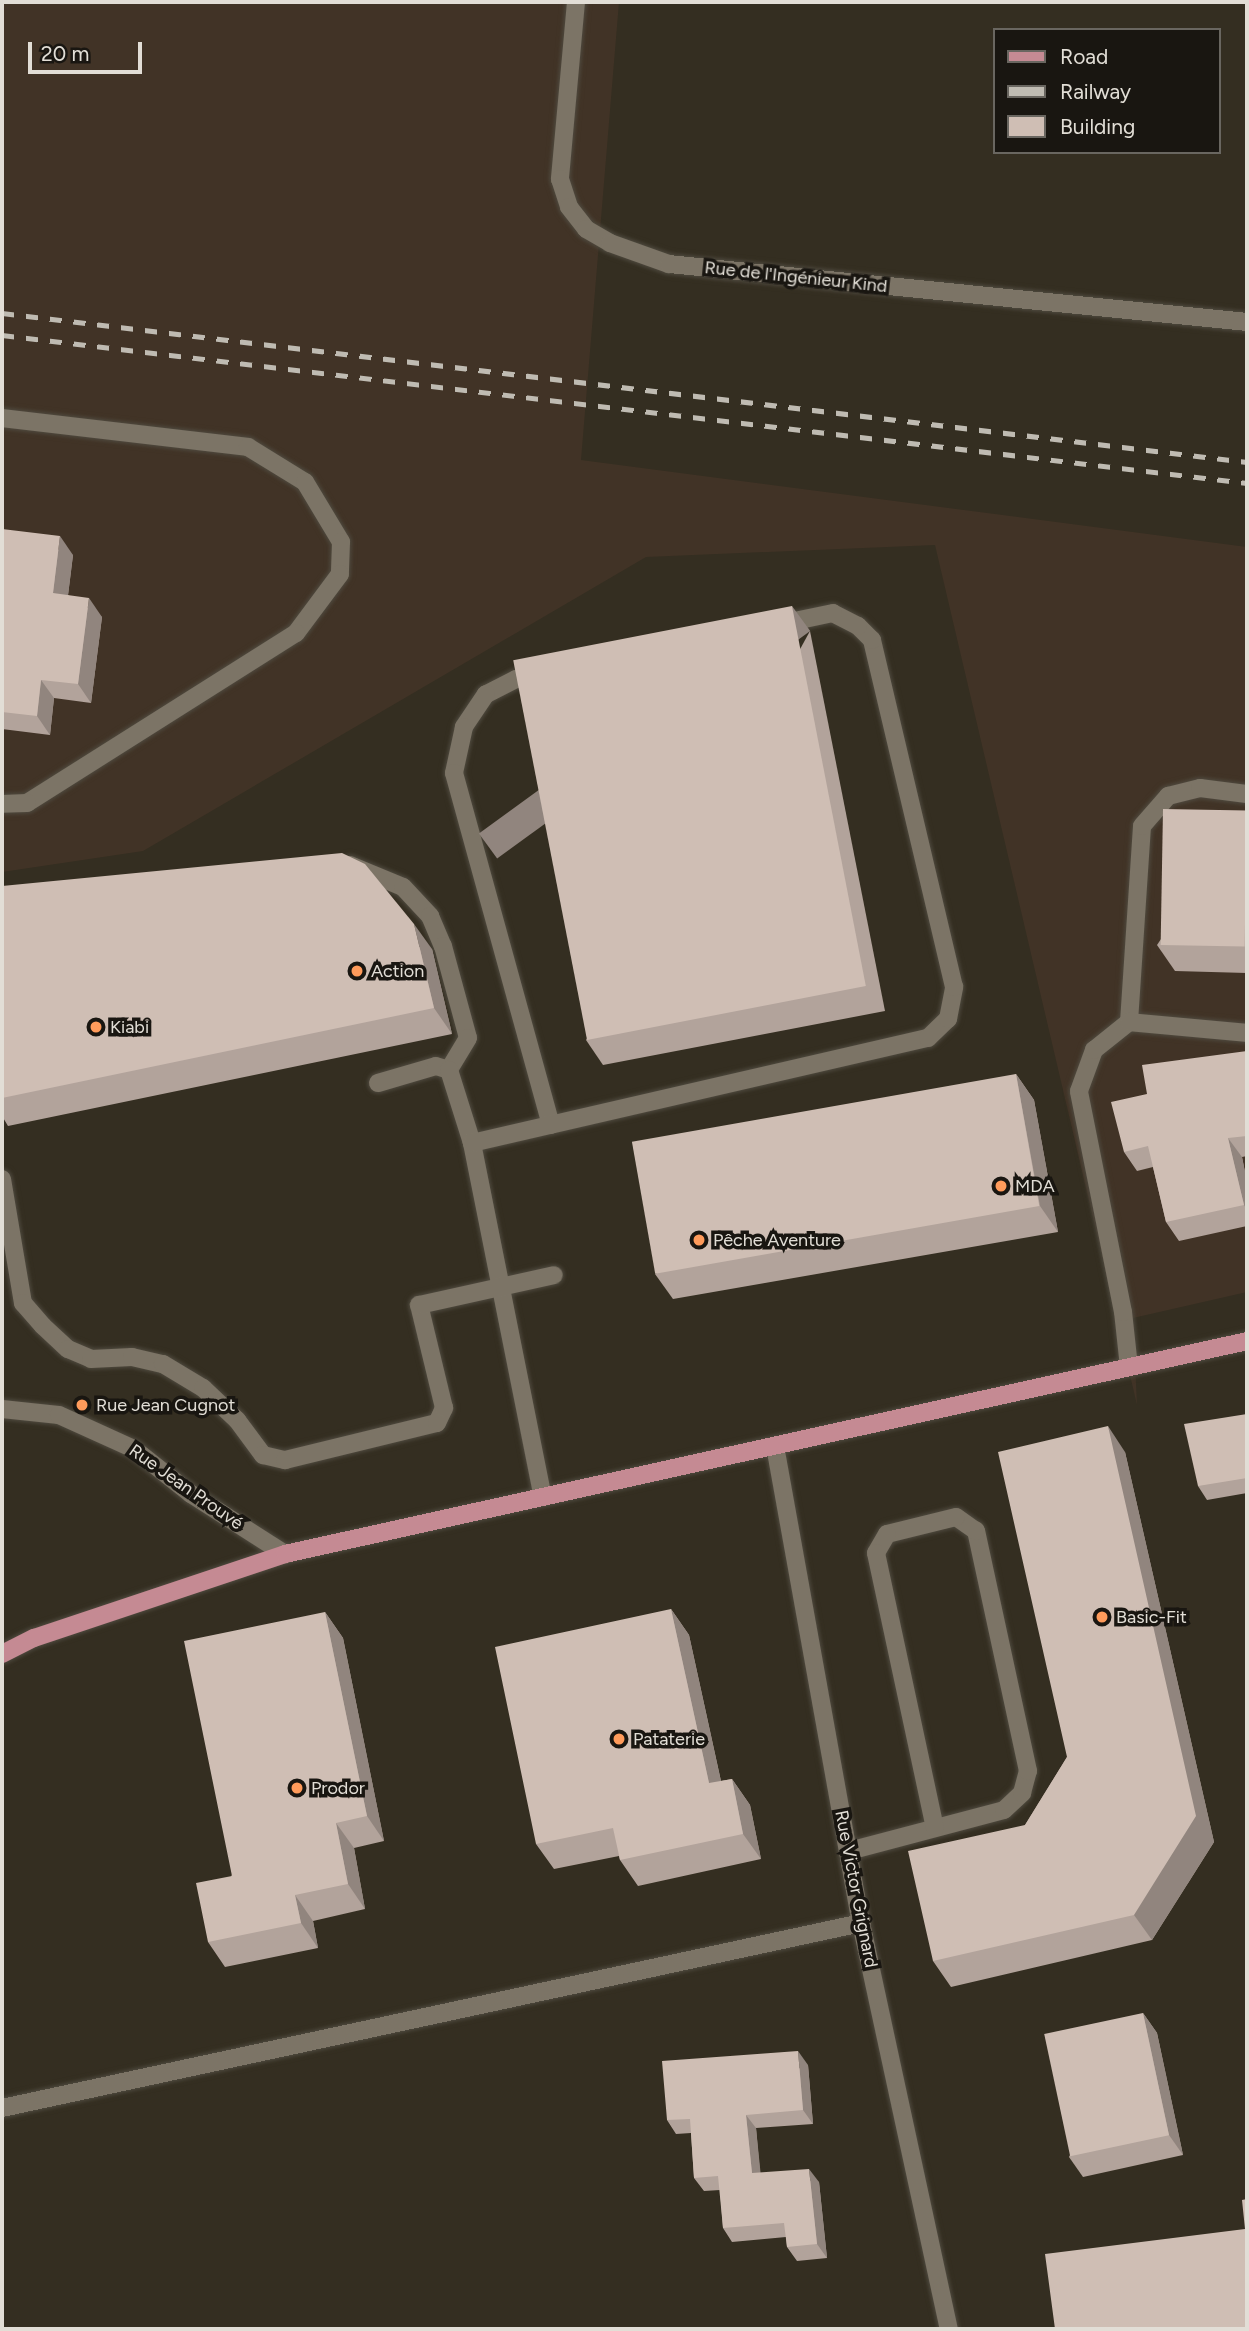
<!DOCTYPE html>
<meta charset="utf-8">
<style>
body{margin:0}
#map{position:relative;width:1249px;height:2331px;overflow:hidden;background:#342e21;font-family:Figtree,sans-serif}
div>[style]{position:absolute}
.industrial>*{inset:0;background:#413326}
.roads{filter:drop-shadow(0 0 2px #4f4a3f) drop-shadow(0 0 2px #4f4a3f)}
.minor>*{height:18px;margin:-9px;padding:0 9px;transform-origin:9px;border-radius:9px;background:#7c7466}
.major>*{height:18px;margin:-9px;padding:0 9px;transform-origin:9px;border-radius:9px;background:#c58a93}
.rail>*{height:5px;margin-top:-2.5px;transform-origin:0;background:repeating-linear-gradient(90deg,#bfbbb2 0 12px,transparent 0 24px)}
.wall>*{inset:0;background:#b2a39b}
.shaded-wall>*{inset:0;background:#91857e;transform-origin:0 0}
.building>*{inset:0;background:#cfbeb4;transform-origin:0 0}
.dots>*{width:19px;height:19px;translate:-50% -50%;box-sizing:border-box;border:4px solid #191611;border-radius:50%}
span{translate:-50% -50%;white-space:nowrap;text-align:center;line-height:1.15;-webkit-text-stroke:7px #191611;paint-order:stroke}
.street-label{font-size:18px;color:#e2ded6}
.poi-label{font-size:18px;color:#e2ded6}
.left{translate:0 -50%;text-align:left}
.frame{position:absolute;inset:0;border:4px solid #e2ded6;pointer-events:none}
.legend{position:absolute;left:993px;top:28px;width:228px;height:126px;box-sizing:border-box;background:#191611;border:2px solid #696660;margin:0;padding:9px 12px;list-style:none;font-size:21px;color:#e2ded6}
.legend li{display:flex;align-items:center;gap:14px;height:35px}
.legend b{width:35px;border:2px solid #696660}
.scale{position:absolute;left:28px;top:42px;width:114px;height:32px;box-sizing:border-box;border:4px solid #e2ded6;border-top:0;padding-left:9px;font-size:21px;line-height:24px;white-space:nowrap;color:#e2ded6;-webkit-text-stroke:5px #191611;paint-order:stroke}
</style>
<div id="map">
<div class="industrial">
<i style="clip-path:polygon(2px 2px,619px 2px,581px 460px,1247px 547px,1247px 1292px,1133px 1318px,1137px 1405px,935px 545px,646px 557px,143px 851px,2px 872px)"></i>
</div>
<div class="roads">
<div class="minor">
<i style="left:576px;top:2px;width:178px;rotate:95.2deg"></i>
<i style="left:560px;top:179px;width:29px;rotate:72deg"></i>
<i style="left:569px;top:207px;width:28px;rotate:52deg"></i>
<i style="left:586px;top:229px;width:28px;rotate:30deg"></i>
<i style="left:610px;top:243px;width:63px;rotate:19.6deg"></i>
<i style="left:669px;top:264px;width:581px;rotate:5.73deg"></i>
<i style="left:2px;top:418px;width:248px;rotate:6.7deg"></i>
<i style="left:248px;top:447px;width:67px;rotate:31.6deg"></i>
<i style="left:305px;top:482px;width:70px;rotate:59deg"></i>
<i style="left:341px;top:542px;width:32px;rotate:92deg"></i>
<i style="left:340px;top:574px;width:74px;rotate:126.7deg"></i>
<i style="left:296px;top:633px;width:318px;rotate:147.7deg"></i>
<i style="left:27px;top:803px;width:25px;rotate:178deg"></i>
<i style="left:541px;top:674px;width:25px;rotate:169deg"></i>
<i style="left:516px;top:679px;width:34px;rotate:153deg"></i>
<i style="left:486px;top:694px;width:40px;rotate:124deg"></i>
<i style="left:464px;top:727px;width:47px;rotate:102.3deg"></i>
<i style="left:454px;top:773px;width:365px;rotate:74.6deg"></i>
<i style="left:350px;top:865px;width:57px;rotate:22.5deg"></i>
<i style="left:403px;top:887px;width:40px;rotate:47deg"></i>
<i style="left:430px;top:916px;width:33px;rotate:67deg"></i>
<i style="left:443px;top:946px;width:95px;rotate:74.8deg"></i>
<i style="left:468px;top:1038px;width:37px;rotate:121deg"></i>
<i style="left:1129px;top:1022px;width:196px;rotate:-86.2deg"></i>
<i style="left:1142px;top:826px;width:40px;rotate:-49deg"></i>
<i style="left:1168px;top:796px;width:33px;rotate:-14deg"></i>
<i style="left:1200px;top:788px;width:47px;rotate:7.3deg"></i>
<i style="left:378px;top:1083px;width:60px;rotate:-16.3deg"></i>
<i style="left:436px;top:1066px;width:14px;rotate:17deg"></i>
<i style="left:449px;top:1070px;width:77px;rotate:72.5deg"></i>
<i style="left:472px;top:1143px;width:361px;rotate:78.7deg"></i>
<i style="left:472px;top:1143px;width:468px;rotate:-13deg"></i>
<i style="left:928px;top:1038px;width:28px;rotate:-44deg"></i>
<i style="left:948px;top:1019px;width:33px;rotate:-79deg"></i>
<i style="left:954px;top:987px;width:357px;rotate:-103.3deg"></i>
<i style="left:872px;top:640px;width:20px;rotate:-135deg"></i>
<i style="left:858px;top:626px;width:28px;rotate:-153deg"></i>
<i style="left:833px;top:613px;width:53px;rotate:168.1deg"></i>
<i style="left:2px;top:1179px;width:126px;rotate:80.4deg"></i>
<i style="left:23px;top:1303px;width:30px;rotate:49deg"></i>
<i style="left:43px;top:1326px;width:34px;rotate:43deg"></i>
<i style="left:68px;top:1349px;width:25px;rotate:23deg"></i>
<i style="left:91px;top:1359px;width:41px;rotate:-2.8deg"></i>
<i style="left:132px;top:1357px;width:32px;rotate:13deg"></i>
<i style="left:163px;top:1364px;width:47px;rotate:31deg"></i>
<i style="left:203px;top:1388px;width:47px;rotate:43.3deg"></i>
<i style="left:237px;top:1420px;width:44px;rotate:53.4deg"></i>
<i style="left:263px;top:1455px;width:23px;rotate:13deg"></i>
<i style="left:285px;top:1460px;width:156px;rotate:-13.7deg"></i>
<i style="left:437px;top:1423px;width:17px;rotate:-65deg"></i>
<i style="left:444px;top:1408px;width:106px;rotate:-103.6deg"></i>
<i style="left:419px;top:1305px;width:138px;rotate:-12.5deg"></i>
<i style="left:1129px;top:1367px;width:55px;rotate:-96.2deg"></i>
<i style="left:1123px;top:1312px;width:225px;rotate:-101.3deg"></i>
<i style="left:1079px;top:1091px;width:44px;rotate:-69.9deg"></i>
<i style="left:1094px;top:1050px;width:45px;rotate:-38.7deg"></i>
<i style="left:1129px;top:1022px;width:119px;rotate:5.3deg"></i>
<i style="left:2px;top:1409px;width:57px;rotate:6deg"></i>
<i style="left:59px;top:1415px;width:82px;rotate:24.4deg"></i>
<i style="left:134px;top:1449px;width:73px;rotate:38.3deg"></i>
<i style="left:191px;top:1494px;width:112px;rotate:32.6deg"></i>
<i style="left:775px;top:1446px;width:485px;rotate:79.8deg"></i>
<i style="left:861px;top:1923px;width:415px;rotate:77.8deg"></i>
<i style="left:849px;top:1851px;width:160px;rotate:-14.8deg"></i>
<i style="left:1004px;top:1810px;width:25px;rotate:-43deg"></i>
<i style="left:1022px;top:1793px;width:23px;rotate:-75deg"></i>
<i style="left:1028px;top:1771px;width:246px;rotate:-102.2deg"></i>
<i style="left:976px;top:1531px;width:24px;rotate:-145deg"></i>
<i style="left:956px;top:1517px;width:71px;rotate:166.2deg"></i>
<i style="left:887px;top:1534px;width:22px;rotate:120deg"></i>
<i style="left:876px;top:1553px;width:281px;rotate:77.9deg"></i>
<i style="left:2px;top:2108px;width:879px;rotate:-12.15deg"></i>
</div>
<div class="major">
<i style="left:2px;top:1654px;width:36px;rotate:-27deg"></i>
<i style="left:34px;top:1638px;width:265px;rotate:-18.5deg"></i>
<i style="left:285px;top:1554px;width:985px;rotate:-12.48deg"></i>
</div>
</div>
<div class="rail">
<i style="left:2px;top:313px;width:1254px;rotate:6.82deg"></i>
<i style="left:2px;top:335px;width:1254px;rotate:6.78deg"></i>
</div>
<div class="wall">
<i style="clip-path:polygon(2px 529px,73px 555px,68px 595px,102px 617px,91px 703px,54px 698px,50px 735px,2px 729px)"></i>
<i style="clip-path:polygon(810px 631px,885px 1011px,603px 1065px,586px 1040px)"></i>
<i style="clip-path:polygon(1247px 811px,1247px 973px,1175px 971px,1157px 945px)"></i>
<i style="clip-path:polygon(2px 886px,432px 949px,452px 1034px,8px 1126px,2px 1116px)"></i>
<i style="clip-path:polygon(1247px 1051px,1247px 1156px,1242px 1157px,1247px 1182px,1247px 1226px,1179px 1241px,1166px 1222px,1153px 1167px,1137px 1171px,1124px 1152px,1147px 1094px)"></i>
<i style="clip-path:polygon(1016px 1074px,1034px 1100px,1058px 1232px,673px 1299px,655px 1274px)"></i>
<i style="clip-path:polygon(1247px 1414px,1247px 1493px,1207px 1500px,1198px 1486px)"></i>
<i style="clip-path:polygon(1125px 1452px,1214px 1842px,1152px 1940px,951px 1987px,933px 1961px,1025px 1825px,1067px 1757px)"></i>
<i style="clip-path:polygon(671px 1609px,689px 1635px,721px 1781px,732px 1779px,750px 1805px,761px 1859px,638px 1886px,620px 1860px,619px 1856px,554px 1869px,536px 1844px)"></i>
<i style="clip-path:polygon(325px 1612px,343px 1638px,384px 1841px,354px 1848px,365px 1909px,313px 1921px,318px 1948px,225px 1967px,208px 1942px)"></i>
<i style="clip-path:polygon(1143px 2013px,1157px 2033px,1183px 2155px,1083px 2177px,1069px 2157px)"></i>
<i style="clip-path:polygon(808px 2065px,813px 2124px,756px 2128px,760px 2173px,819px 2182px,827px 2258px,797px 2261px,787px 2247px,786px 2237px,732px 2242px,723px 2228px,720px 2190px,704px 2191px,694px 2178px,691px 2133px,676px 2134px,667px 2120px)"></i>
</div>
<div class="shaded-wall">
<i style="clip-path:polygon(60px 536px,73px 555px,66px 612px,53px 593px)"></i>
<i style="clip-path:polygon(89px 598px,102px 617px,91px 703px,78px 684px)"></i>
<i style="left:792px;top:606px;width:31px;height:387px;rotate:54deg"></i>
<i style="clip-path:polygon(41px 680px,54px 698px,50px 735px,37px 716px)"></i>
<i style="clip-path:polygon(414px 924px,432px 949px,452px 1034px,434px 1008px)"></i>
<i style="clip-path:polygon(1016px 1074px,1034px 1100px,1058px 1232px,1040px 1206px)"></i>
<i style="clip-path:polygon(1228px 1138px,1242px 1157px,1247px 1182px,1247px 1210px,1244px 1205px)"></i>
<i style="clip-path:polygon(1108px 1426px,1125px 1452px,1214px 1842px,1152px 1940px,1134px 1915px)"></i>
<i style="clip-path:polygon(671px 1609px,689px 1635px,727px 1809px,709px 1783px)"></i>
<i style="clip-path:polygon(325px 1612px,343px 1638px,384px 1841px,367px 1816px)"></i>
<i style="clip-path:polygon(732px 1779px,750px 1805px,761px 1859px,743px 1834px)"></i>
<i style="clip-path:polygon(336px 1823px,354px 1848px,365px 1909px,348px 1884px)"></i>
<i style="clip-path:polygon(295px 1895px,313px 1921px,318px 1948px,301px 1923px)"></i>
<i style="clip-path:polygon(1143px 2013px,1157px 2033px,1183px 2155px,1169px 2135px)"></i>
<i style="clip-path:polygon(798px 2051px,808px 2065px,813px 2124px,803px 2110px)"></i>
<i style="clip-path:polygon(746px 2115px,756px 2128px,762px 2187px,752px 2173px)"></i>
<i style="clip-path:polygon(809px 2169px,819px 2182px,827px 2258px,817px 2244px)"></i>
</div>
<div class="building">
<i style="clip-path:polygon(2px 529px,60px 536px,53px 593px,89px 598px,78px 684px,41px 680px,37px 716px,2px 712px)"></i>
<i style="left:792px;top:606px;width:387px;height:284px;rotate:79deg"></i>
<i style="left:1163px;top:809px;width:84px;height:136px;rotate:1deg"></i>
<i style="clip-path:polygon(342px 853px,365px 864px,414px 924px,434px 1008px,2px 1098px,2px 886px)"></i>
<i style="clip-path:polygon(1247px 1051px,1247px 1136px,1228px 1138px,1244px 1205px,1166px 1222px,1148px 1146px,1124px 1152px,1111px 1102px,1147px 1094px,1142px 1065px)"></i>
<i style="left:1016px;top:1074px;width:134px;height:390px;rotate:80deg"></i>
<i style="clip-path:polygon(1247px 1414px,1247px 1478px,1198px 1486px,1184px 1424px)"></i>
<i style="clip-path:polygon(1108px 1426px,1196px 1816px,1134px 1915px,933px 1961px,908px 1851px,1025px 1825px,1067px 1757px,998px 1452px)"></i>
<i style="clip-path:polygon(671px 1609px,709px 1783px,732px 1779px,743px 1834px,620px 1860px,613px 1828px,536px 1844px,495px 1647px)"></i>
<i style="clip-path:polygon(325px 1612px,367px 1816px,336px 1823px,348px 1884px,295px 1895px,301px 1923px,208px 1942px,196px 1883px,232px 1876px,184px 1641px)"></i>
<i style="left:1143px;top:2013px;width:125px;height:101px;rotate:78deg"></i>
<i style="clip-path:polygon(798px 2051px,803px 2110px,746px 2115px,752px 2173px,809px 2169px,817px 2244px,787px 2247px,784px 2223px,723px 2228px,718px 2176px,694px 2178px,690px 2119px,667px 2120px,662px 2061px)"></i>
<i style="clip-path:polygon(1247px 2199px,1247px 2329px,1055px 2329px,1045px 2254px,1245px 2229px,1242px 2200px)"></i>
</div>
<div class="dots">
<i style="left:357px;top:971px;background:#ff9b5b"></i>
<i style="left:96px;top:1027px;background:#ff9b5b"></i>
<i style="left:1001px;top:1186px;background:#ff9b5b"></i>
<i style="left:699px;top:1240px;background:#ff9b5b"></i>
<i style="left:82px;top:1405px;background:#ff9b5b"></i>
<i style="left:1102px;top:1617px;background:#ff9b5b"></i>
<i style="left:619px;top:1739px;background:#ff9b5b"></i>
<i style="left:297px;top:1788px;background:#ff9b5b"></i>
</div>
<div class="street-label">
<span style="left:796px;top:277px;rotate:6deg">Rue de l'Ingénieur Kind</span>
<span style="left:186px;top:1487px;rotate:35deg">Rue Jean Prouvé</span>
<span style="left:856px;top:1889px;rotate:79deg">Rue Victor Grignard</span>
</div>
<div class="poi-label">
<span class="left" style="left:371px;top:971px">Action</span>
<span class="left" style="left:110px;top:1027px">Kiabi</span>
<span class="left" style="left:1015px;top:1186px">MDA</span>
<span class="left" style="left:713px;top:1240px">Pêche Aventure</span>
<span class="left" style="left:96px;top:1405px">Rue Jean Cugnot</span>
<span class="left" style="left:1116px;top:1617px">Basic-Fit</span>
<span class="left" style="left:633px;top:1739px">Pataterie</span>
<span class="left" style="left:311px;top:1788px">Prodor</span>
</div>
<div class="frame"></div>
<ul class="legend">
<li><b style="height:9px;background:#c58a93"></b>Road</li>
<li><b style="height:9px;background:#bfbbb2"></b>Railway</li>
<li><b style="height:19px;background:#cfbeb4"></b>Building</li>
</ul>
<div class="scale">20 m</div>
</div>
